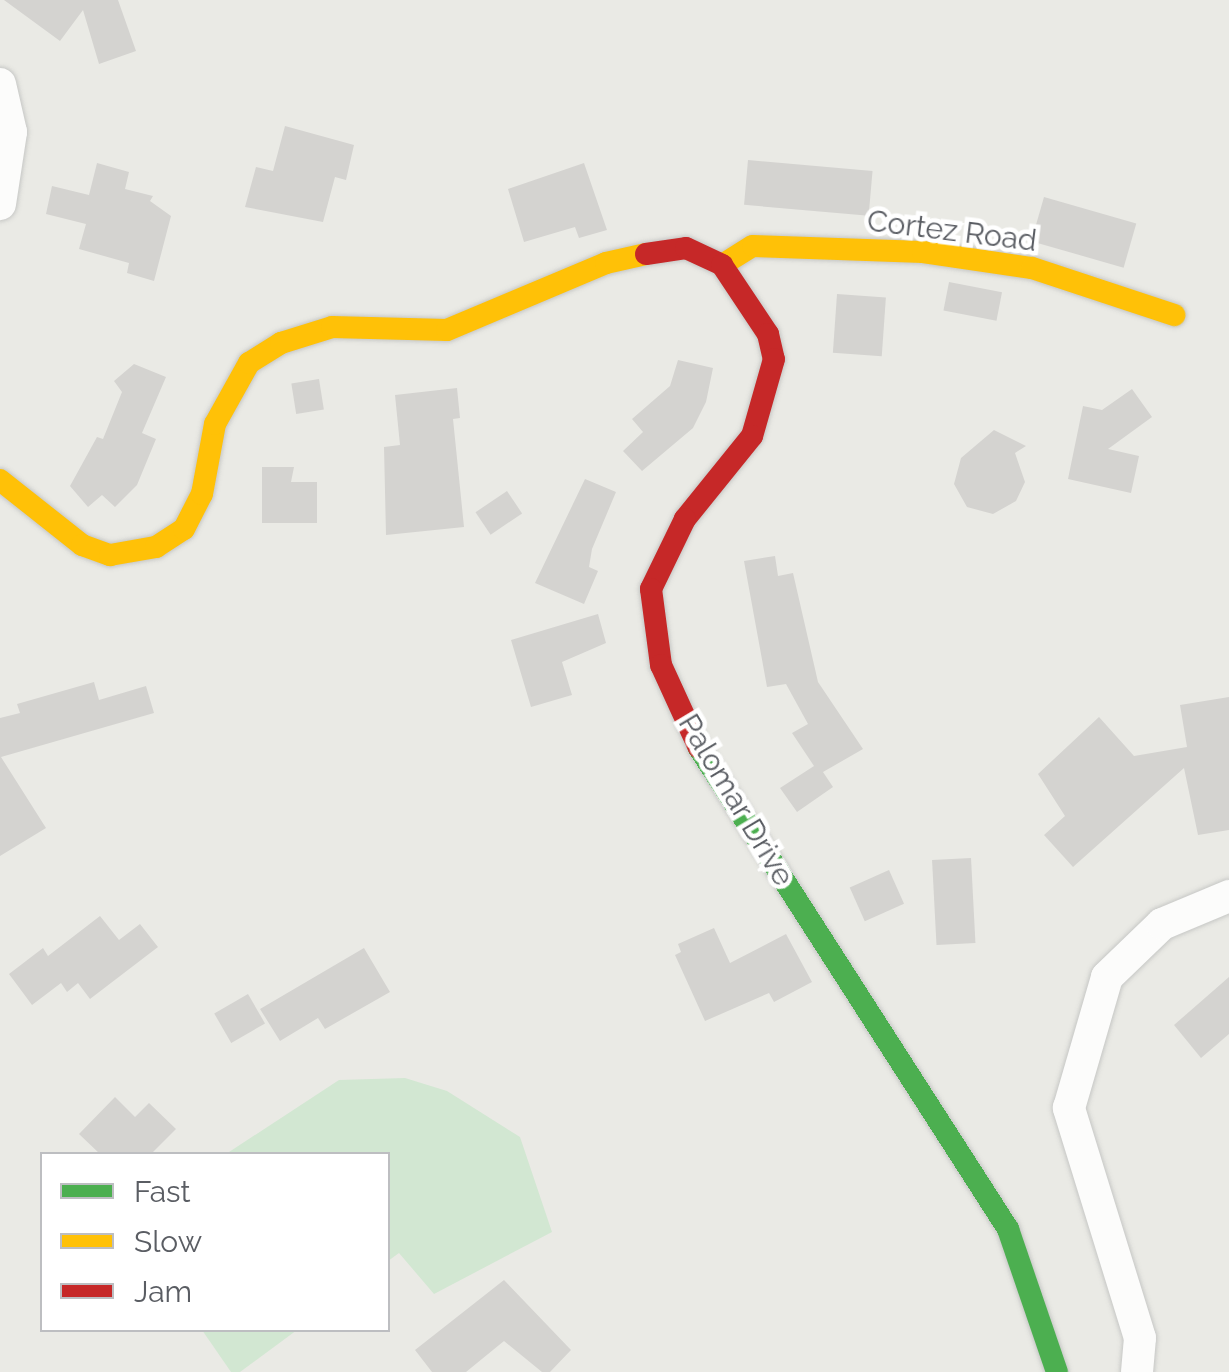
<!DOCTYPE html>
<style>
body{margin:0}
#map{position:relative;width:1229px;height:1372px;overflow:hidden;background:#eaeae5;font-family:Raleway,sans-serif}
div>[style]{position:absolute}
.green>*{inset:0;background:#d2e7d2}
.building>*{inset:0;background:#d4d3d0;transform-origin:0 0}
.roads{filter:drop-shadow(0 0 2px #c6c7c5) drop-shadow(0 0 2px #c6c7c5)}
.street>*{height:32px;margin:-16px;padding:0 16px;transform-origin:16px;border-radius:16px;background:#fcfcfb}
.fast>*{height:22px;margin:-11px;padding:0 11px;transform-origin:11px;border-radius:11px;background:#4caf50}
.slow>*{height:22px;margin:-11px;padding:0 11px;transform-origin:11px;border-radius:11px;background:#ffc107}
.jam>*{height:22px;margin:-11px;padding:0 11px;transform-origin:11px;border-radius:11px;background:#c62828}
span{translate:-50% -50%;white-space:nowrap;text-align:center;line-height:1.15;-webkit-text-stroke:9px #fff;paint-order:stroke}
.street-label{font-size:30px;color:#5a5d63}
.legend{position:absolute;left:40px;top:1152px;width:350px;height:180px;box-sizing:border-box;background:#fff;border:2px solid #bdbec1;margin:0;padding:12px 18px;list-style:none;font-size:30px;color:#5a5d63}
.legend li{display:flex;align-items:center;gap:20px;height:50px}
.legend b{width:50px;border:2px solid #bdbec1}
</style>
<div id="map">
<div class="green">
<i style="clip-path:polygon(405px 1078px,447px 1091px,520px 1137px,552px 1232px,434px 1294px,399px 1253px,388px 1261px,388px 1154px,226px 1154px,339px 1080px)"></i>
<i style="clip-path:polygon(202px 1330px,297px 1330px,240px 1372px,231px 1372px)"></i>
</div>
<div class="building">
<i style="clip-path:polygon(4px 0,118px 0,136px 51px,99px 64px,83px 10px,60px 41px)"></i>
<i style="clip-path:polygon(285px 126px,354px 145px,346px 180px,335px 177px,323px 222px,245px 207px,256px 167px,273px 171px)"></i>
<i style="left:748px;top:160px;width:125px;height:45px;rotate:5deg"></i>
<i style="clip-path:polygon(97px 163px,129px 172px,125px 189px,153px 196px,150px 201px,171px 216px,154px 281px,127px 273px,129px 263px,79px 249px,86px 224px,46px 214px,52px 186px,89px 195px)"></i>
<i style="clip-path:polygon(584px 163px,607px 230px,579px 238px,575px 227px,524px 242px,508px 189px)"></i>
<i style="left:1044px;top:197px;width:96px;height:46px;rotate:16deg"></i>
<i style="left:949px;top:282px;width:54px;height:29px;rotate:11deg"></i>
<i style="left:837px;top:294px;width:49px;height:59px;rotate:4deg"></i>
<i style="clip-path:polygon(678px 360px,713px 368px,706px 402px,693px 428px,642px 471px,623px 451px,643px 432px,632px 419px,670px 386px)"></i>
<i style="clip-path:polygon(134px 364px,166px 377px,142px 433px,156px 439px,137px 485px,115px 507px,102px 495px,88px 507px,70px 486px,97px 437px,103px 439px,122px 392px,114px 381px)"></i>
<i style="left:319px;top:379px;width:31px;height:28px;rotate:81deg"></i>
<i style="clip-path:polygon(457px 388px,460px 418px,453px 419px,464px 527px,386px 535px,384px 447px,400px 445px,395px 395px)"></i>
<i style="clip-path:polygon(1132px 389px,1152px 417px,1108px 449px,1139px 456px,1131px 493px,1068px 479px,1083px 406px,1102px 410px)"></i>
<i style="clip-path:polygon(994px 430px,1026px 446px,1015px 453px,1025px 482px,1016px 501px,993px 514px,967px 507px,954px 484px,961px 458px)"></i>
<i style="clip-path:polygon(262px 467px,294px 467px,291px 482px,317px 482px,317px 523px,262px 523px)"></i>
<i style="clip-path:polygon(585px 479px,616px 492px,592px 549px,589px 567px,598px 571px,584px 604px,535px 583px)"></i>
<i style="left:507px;top:491px;width:27px;height:38px;rotate:56deg"></i>
<i style="clip-path:polygon(775px 556px,778px 576px,793px 573px,818px 682px,863px 749px,823px 772px,833px 787px,797px 812px,780px 788px,814px 766px,792px 733px,808px 724px,786px 684px,767px 687px,744px 561px)"></i>
<i style="clip-path:polygon(598px 614px,606px 643px,562px 662px,572px 695px,531px 707px,511px 640px)"></i>
<i style="clip-path:polygon(94px 682px,99px 700px,146px 686px,154px 713px,1px 757px,46px 828px,0 856px,0 718px,20px 713px,17px 704px)"></i>
<i style="clip-path:polygon(1229px 697px,1229px 830px,1198px 835px,1184px 768px,1073px 867px,1044px 835px,1065px 816px,1038px 774px,1099px 717px,1134px 756px,1187px 747px,1180px 705px)"></i>
<i style="left:971px;top:858px;width:85px;height:39px;rotate:87deg"></i>
<i style="left:889px;top:870px;width:37px;height:43px;rotate:66deg"></i>
<i style="clip-path:polygon(100px 916px,119px 940px,140px 924px,158px 947px,90px 999px,78px 983px,67px 992px,61px 983px,32px 1005px,9px 974px,43px 948px,48px 956px)"></i>
<i style="clip-path:polygon(714px 928px,730px 963px,786px 934px,812px 982px,774px 1002px,769px 993px,705px 1021px,675px 955px,681px 952px,678px 944px)"></i>
<i style="clip-path:polygon(364px 948px,390px 992px,325px 1029px,318px 1018px,280px 1041px,260px 1009px)"></i>
<i style="clip-path:polygon(1229px 977px,1229px 1034px,1201px 1058px,1174px 1025px)"></i>
<i style="left:248px;top:994px;width:34px;height:39px;rotate:60deg"></i>
<i style="clip-path:polygon(115px 1097px,135px 1117px,149px 1103px,176px 1129px,151px 1154px,100px 1154px,79px 1134px)"></i>
<i style="clip-path:polygon(504px 1280px,571px 1350px,550px 1372px,542px 1372px,504px 1341px,466px 1372px,432px 1372px,415px 1350px)"></i>
</div>
<div class="roads">
<div class="street">
<i style="left:0;top:84px;width:49px;rotate:77.1deg"></i>
<i style="left:11px;top:132px;width:73px;rotate:98.7deg"></i>
<i style="left:1137px;top:1372px;width:34px;rotate:-85deg"></i>
<i style="left:1140px;top:1338px;width:241px;rotate:-107.2deg"></i>
<i style="left:1069px;top:1108px;width:136px;rotate:-73.8deg"></i>
<i style="left:1107px;top:977px;width:76px;rotate:-43.9deg"></i>
<i style="left:1162px;top:924px;width:73px;rotate:-22.7deg"></i>
</div>
<div class="fast">
<i style="left:699px;top:748px;width:572px;rotate:57.28deg"></i>
<i style="left:1008px;top:1229px;width:151px;rotate:71.1deg"></i>
</div>
<div class="slow">
<i style="left:722px;top:265px;width:36px;rotate:-32deg"></i>
<i style="left:753px;top:246px;width:170px;rotate:2deg"></i>
<i style="left:923px;top:252px;width:110px;rotate:8.4deg"></i>
<i style="left:1032px;top:268px;width:150px;rotate:18.3deg"></i>
<i style="left:0;top:480px;width:105px;rotate:38.4deg"></i>
<i style="left:82px;top:545px;width:30px;rotate:20deg"></i>
<i style="left:110px;top:555px;width:47px;rotate:-9.9deg"></i>
<i style="left:156px;top:547px;width:33px;rotate:-33deg"></i>
<i style="left:184px;top:529px;width:39px;rotate:-63deg"></i>
<i style="left:202px;top:494px;width:71px;rotate:-79.5deg"></i>
<i style="left:215px;top:424px;width:70px;rotate:-60.9deg"></i>
<i style="left:249px;top:363px;width:38px;rotate:-32deg"></i>
<i style="left:281px;top:343px;width:53px;rotate:-17.4deg"></i>
<i style="left:332px;top:327px;width:115px;rotate:1.5deg"></i>
<i style="left:447px;top:330px;width:173px;rotate:-22.8deg"></i>
<i style="left:606px;top:263px;width:41px;rotate:-12.7deg"></i>
</div>
<div class="jam">
<i style="left:646px;top:254px;width:40px;rotate:-8.5deg"></i>
<i style="left:686px;top:248px;width:40px;rotate:25deg"></i>
<i style="left:722px;top:265px;width:83px;rotate:56.3deg"></i>
<i style="left:768px;top:334px;width:26px;rotate:77deg"></i>
<i style="left:774px;top:359px;width:80px;rotate:105.9deg"></i>
<i style="left:752px;top:436px;width:107px;rotate:128.9deg"></i>
<i style="left:685px;top:519px;width:78px;rotate:115.9deg"></i>
<i style="left:651px;top:589px;width:77px;rotate:82.5deg"></i>
<i style="left:661px;top:665px;width:91px;rotate:65.4deg"></i>
</div>
</div>
<div class="street-label">
<span style="left:952px;top:231px;rotate:7deg">Cortez Road</span>
<span style="left:736px;top:800px;rotate:59deg">Palomar Drive</span>
</div>
<ul class="legend">
<li><b style="height:12px;background:#4caf50"></b>Fast</li>
<li><b style="height:12px;background:#ffc107"></b>Slow</li>
<li><b style="height:12px;background:#c62828"></b>Jam</li>
</ul>
</div>
